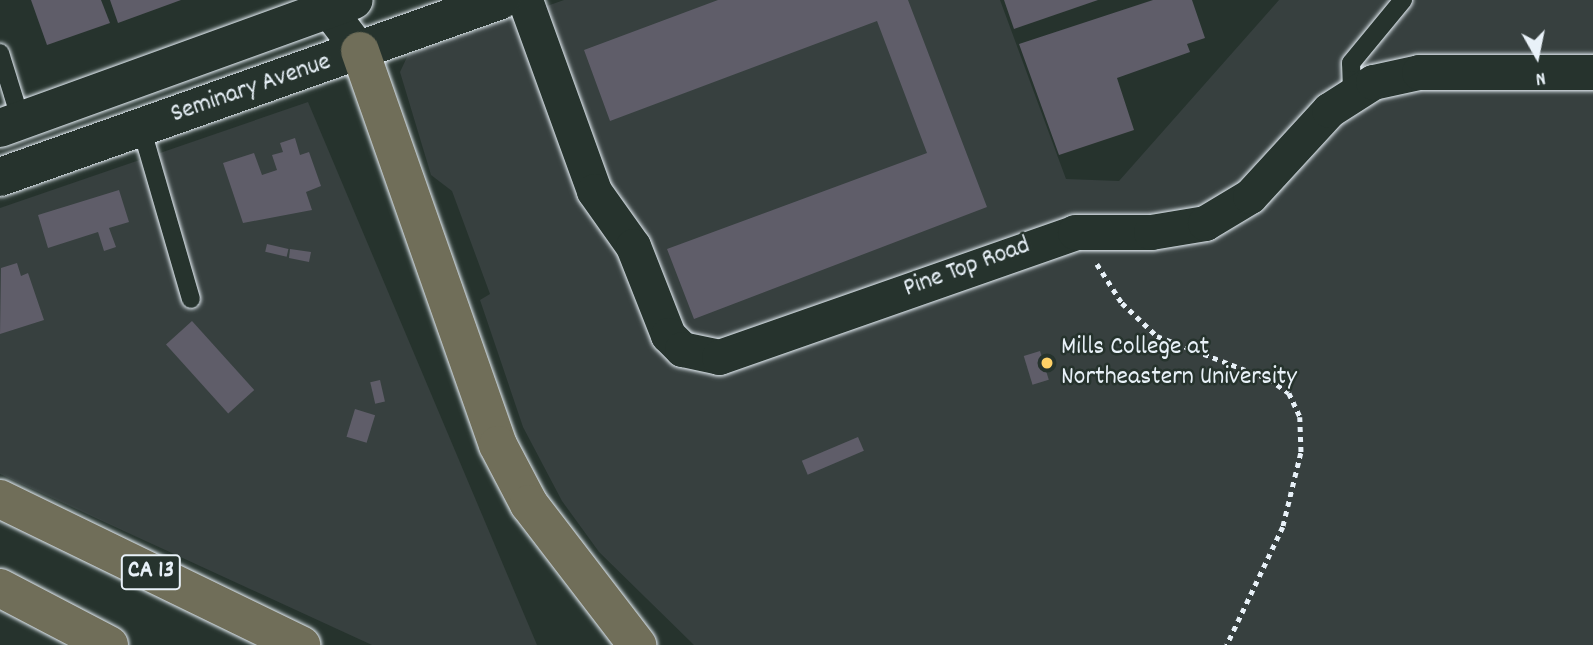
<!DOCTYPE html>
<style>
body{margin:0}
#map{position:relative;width:1593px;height:645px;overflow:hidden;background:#26332d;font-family:Dekko,sans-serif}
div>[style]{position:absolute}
.built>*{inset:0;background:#37403f}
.building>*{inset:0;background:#5f5d69;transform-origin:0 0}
.path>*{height:4.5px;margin-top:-2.25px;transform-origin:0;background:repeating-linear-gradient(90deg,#e8f1f8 0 5px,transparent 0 10px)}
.roads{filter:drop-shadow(0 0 2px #e8f1f8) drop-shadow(0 0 2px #e8f1f8)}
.service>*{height:18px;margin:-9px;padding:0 9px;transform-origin:9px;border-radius:9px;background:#26332d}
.minor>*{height:35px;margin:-17.5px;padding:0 17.5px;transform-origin:17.5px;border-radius:17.5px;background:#26332d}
.tertiary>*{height:38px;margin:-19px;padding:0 19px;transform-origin:19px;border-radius:19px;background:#26332d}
.motorway>*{height:38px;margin:-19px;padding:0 19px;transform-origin:19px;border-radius:19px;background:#706e59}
.dots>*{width:19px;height:19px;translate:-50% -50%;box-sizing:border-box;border:4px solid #26332d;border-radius:50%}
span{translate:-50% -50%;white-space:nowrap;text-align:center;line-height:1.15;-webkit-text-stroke:5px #26332d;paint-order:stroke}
.shield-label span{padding:2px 5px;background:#26332d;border:2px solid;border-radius:5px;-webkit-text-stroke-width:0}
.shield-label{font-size:24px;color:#e8f1f8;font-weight:700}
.street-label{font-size:26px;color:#e8f1f8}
.poi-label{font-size:26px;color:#e8f1f8}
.left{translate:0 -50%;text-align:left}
.north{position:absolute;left:1502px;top:21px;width:70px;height:70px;-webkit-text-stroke:5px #26332d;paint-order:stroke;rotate:171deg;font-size:19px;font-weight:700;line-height:28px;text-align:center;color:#e8f1f8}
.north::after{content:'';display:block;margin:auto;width:24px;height:32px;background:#e8f1f8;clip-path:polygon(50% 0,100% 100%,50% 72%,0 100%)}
</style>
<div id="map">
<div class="built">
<i style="clip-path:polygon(564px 0,1000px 0,1066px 179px,1119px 181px,1279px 0,1593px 0,1593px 645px,694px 645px,599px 552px,562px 501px,523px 427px,480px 300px,490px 294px,452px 191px,431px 175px,400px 72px,408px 55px)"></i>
<i style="clip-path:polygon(308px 102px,537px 645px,372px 645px,0 474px,0 208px)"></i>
</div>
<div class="building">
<i style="clip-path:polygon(31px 0,101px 0,110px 23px,47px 45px)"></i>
<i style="clip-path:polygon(110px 0,181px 0,118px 23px)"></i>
<i style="clip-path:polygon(718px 0,908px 0,987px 207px,694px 319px,667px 249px,927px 153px,877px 21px,610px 121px,584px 50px)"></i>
<i style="clip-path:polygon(1004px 0,1098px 0,1014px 29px)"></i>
<i style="clip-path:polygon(1153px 0,1192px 0,1205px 38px,1187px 44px,1190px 52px,1117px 78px,1134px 130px,1059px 155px,1019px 44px)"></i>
<i style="clip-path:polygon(295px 138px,300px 155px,309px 152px,321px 186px,306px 192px,312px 210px,243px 223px,223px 163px,254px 153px,262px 175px,277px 170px,272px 155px,283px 152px,280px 143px)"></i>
<i style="clip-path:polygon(119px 190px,129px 222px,109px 228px,116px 247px,104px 251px,98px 232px,48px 248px,38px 215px)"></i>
<i style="left:267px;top:244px;width:22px;height:8px;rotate:13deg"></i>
<i style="clip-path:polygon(290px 249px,311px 252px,309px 262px,289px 258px)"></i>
<i style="clip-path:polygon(17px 263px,21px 276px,28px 273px,44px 320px,0 334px,1px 268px)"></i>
<i style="left:192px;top:321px;width:93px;height:35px;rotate:48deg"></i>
<i style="left:1040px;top:351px;width:30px;height:17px;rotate:73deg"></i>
<i style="left:380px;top:380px;width:22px;height:10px;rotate:77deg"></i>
<i style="left:355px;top:409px;width:21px;height:29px;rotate:17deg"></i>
<i style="left:858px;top:437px;width:15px;height:61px;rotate:67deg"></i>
</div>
<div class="path">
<i style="left:1097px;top:264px;width:46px;rotate:57.3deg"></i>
<i style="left:1122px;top:303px;width:48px;rotate:43.3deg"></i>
<i style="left:1157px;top:336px;width:120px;rotate:21deg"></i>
<i style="left:1269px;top:379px;width:24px;rotate:35deg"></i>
<i style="left:1289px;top:393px;width:26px;rotate:65deg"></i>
<i style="left:1300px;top:417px;width:36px;rotate:88deg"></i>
<i style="left:1301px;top:453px;width:76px;rotate:103.7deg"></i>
<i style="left:1283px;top:527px;width:131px;rotate:115.4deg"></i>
</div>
<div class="roads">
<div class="service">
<i style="left:0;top:53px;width:71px;rotate:72.8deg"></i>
<i style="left:1352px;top:91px;width:28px;rotate:-92deg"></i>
<i style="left:1351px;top:63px;width:82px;rotate:-50.5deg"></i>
<i style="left:141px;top:127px;width:179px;rotate:73.8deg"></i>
</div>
<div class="minor">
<i style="left:321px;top:0;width:64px;rotate:52.6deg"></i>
<i style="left:525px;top:0;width:203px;rotate:70.1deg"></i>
<i style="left:594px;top:191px;width:67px;rotate:54.7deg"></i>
<i style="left:633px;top:246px;width:96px;rotate:68.5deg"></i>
<i style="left:668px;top:335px;width:20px;rotate:45deg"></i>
<i style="left:682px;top:349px;width:38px;rotate:12deg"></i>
<i style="left:719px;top:357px;width:377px;rotate:-19.3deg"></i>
<i style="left:1075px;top:232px;width:76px"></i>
<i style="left:1151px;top:232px;width:55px;rotate:-9.5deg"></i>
<i style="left:1205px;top:223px;width:52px;rotate:-31deg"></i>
<i style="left:1250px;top:196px;width:117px;rotate:-47.4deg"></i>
<i style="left:1329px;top:110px;width:52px;rotate:-32.5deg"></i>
<i style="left:1373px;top:82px;width:47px;rotate:-12.3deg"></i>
<i style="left:1419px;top:72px;width:174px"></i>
</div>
<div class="tertiary">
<i style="left:0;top:128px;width:376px;rotate:-19.9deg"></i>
<i style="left:0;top:177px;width:531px;rotate:-19.46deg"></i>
</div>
<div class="motorway">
<i style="left:360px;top:51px;width:417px;rotate:70.7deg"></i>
<i style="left:498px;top:445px;width:67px;rotate:62.3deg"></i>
<i style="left:529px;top:504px;width:178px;rotate:52.5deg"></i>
<i style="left:0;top:499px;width:335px;rotate:25.9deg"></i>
<i style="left:0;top:588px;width:123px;rotate:27.6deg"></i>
</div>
</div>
<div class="dots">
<i style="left:1047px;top:363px;background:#ffd166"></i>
</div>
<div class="shield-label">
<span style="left:151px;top:572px">CA 13</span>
</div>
<div class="street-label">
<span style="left:251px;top:89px;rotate:-19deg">Seminary Avenue</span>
<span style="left:967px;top:268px;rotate:-20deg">Pine Top Road</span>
</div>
<div class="poi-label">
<span class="left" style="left:1061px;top:363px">Mills College at<br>Northeastern University</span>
</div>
<div class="north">N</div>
</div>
